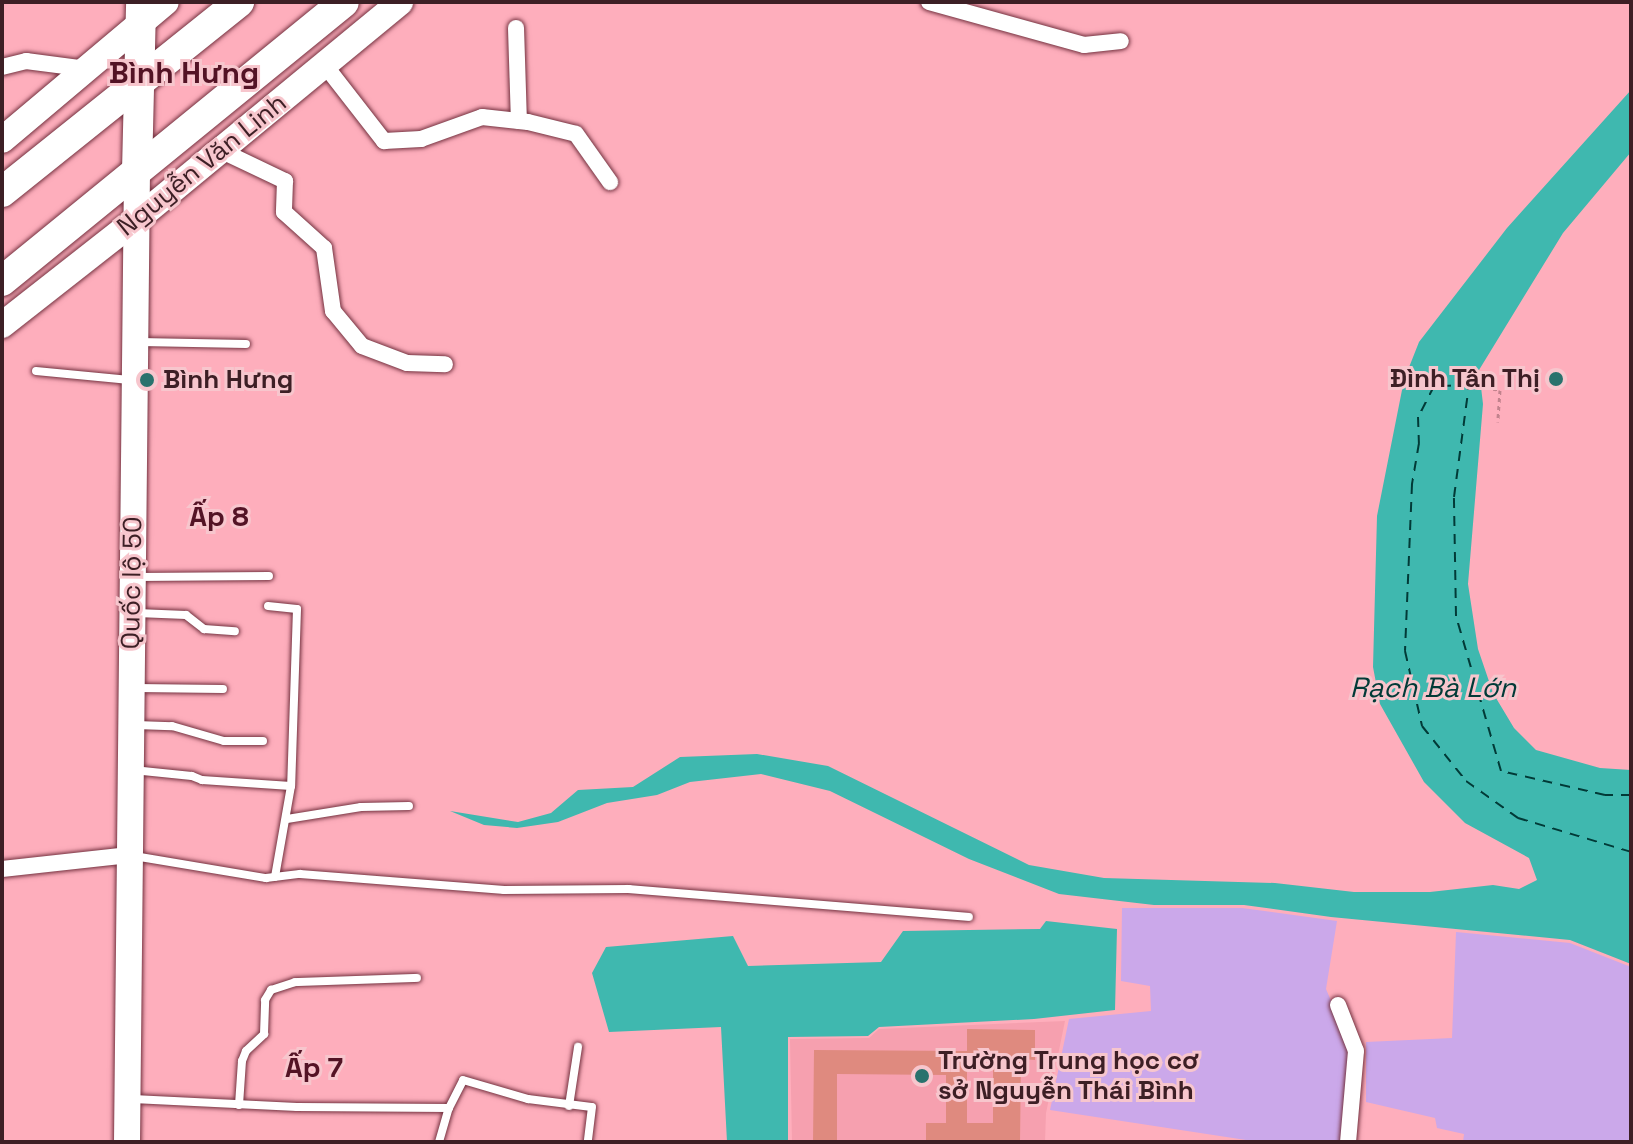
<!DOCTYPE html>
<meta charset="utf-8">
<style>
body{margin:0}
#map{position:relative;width:1633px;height:1144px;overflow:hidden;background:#feaebc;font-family:"Space Grotesk",sans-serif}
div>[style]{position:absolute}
.built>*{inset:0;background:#f6a0af}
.green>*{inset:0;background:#cba8ea}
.water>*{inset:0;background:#3fb8af}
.ferry>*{height:2px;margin-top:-1px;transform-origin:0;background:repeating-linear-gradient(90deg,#013a37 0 10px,transparent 0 18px)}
.building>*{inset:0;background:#df8a7f}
.path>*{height:3px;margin-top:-1.5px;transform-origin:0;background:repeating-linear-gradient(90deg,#c2828d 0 4px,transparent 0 8px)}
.roads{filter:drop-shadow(0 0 2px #743240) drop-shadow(0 0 2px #743240)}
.lane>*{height:8px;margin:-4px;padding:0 4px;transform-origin:4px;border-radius:4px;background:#fff}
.street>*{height:16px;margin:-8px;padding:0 8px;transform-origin:8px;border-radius:8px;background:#fff}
.primary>*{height:26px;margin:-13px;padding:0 13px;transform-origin:13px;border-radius:13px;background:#fff}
.highway>*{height:30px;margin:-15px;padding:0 15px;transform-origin:15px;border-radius:15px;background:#fff}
.dots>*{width:22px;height:22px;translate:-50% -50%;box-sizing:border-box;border:4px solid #f7c6cd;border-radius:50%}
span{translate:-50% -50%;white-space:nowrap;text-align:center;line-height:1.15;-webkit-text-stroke:6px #f7c6cd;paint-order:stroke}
.street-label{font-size:26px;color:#3d1f25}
.poi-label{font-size:26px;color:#3d1f25;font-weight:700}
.right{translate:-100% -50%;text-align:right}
.left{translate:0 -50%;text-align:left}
.neighbourhood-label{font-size:28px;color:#531325;font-weight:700}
.water-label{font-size:28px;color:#013a37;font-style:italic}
.quarter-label{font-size:30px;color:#531325;font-weight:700}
.frame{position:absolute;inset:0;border:4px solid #3d1f25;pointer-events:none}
</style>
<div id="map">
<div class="built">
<i style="clip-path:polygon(1065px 1021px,1046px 1113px,1045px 1142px,792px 1142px,790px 1039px,869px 1038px,879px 1029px)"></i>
</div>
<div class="green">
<i style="clip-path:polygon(1122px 908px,1242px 908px,1337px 921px,1326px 989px,1353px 1052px,1344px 1142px,1246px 1140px,1050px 1110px,1069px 1019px,1151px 1011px,1150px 986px,1121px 981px)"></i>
<i style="clip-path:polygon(1456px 932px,1570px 943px,1631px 967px,1630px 1142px,1463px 1142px,1464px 1134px,1437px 1128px,1435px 1118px,1366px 1102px,1366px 1042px,1452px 1038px)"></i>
</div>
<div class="water">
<i style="clip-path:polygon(1631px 90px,1631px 152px,1563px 233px,1479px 370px,1483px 404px,1468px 584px,1478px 649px,1493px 693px,1514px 728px,1536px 750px,1600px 768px,1631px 770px,1631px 964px,1570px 940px,1331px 917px,1244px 905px,1154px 905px,1059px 894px,969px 859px,830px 791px,761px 774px,690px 782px,657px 795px,607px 803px,558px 822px,517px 828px,484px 825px,450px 811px,518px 822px,551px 813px,578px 790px,633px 787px,680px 757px,757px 754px,828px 766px,1029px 865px,1104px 878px,1275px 883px,1354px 892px,1430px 892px,1493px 885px,1519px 889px,1537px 880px,1529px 858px,1465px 823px,1424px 782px,1380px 704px,1373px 667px,1377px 516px,1404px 380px,1419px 342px,1507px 228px)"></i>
<i style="clip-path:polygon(1046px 921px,1117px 929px,1115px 1010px,1034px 1019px,879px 1027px,868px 1036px,788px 1037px,788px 1142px,727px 1142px,721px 1027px,609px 1032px,592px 973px,606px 947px,733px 936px,748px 966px,881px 962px,903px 931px,1040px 929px)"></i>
</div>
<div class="ferry">
<i style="left:1631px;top:795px;width:26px;rotate:180deg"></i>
<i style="left:1605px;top:795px;width:107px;rotate:-167deg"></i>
<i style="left:1501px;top:771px;width:161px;rotate:-106.2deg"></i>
<i style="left:1456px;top:616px;width:119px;rotate:-91deg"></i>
<i style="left:1454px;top:497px;width:113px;rotate:-82.4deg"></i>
<i style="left:1469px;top:385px;width:35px;rotate:178deg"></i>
<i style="left:1434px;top:386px;width:35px;rotate:117deg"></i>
<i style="left:1418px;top:417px;width:26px;rotate:88deg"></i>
<i style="left:1419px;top:443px;width:42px;rotate:99.7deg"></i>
<i style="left:1412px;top:484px;width:167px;rotate:92.4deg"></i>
<i style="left:1405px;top:651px;width:77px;rotate:77.2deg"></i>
<i style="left:1422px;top:726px;width:70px;rotate:51.3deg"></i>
<i style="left:1466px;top:781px;width:64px;rotate:35.4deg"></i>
<i style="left:1518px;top:818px;width:118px;rotate:16.7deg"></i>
</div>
<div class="building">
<i style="clip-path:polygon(967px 1029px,1035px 1030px,1035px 1060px,1021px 1059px,1020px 1142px,926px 1142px,926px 1123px,946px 1123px,946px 1075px,837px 1074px,837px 1142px,813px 1142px,814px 1050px,967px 1051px,967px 1123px,993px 1123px,993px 1061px,967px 1060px)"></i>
</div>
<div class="path">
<i style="left:1469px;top:385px;width:31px;rotate:9deg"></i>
<i style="left:1500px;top:390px;width:32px;rotate:94deg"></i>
</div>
<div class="roads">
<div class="lane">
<i style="left:140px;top:342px;width:106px;rotate:1.1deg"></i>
<i style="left:36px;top:371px;width:94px;rotate:5.5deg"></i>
<i style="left:137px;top:577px;width:132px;rotate:-0.4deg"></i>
<i style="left:268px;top:606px;width:29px;rotate:6deg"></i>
<i style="left:297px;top:609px;width:177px;rotate:91.9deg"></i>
<i style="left:291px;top:786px;width:92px;rotate:100deg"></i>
<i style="left:137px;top:613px;width:49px;rotate:2.3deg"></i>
<i style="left:186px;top:615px;width:23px;rotate:38deg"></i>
<i style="left:204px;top:629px;width:31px;rotate:4deg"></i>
<i style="left:136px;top:688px;width:87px;rotate:0.7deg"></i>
<i style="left:136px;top:725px;width:36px;rotate:2deg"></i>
<i style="left:172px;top:726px;width:54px;rotate:16.1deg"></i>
<i style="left:224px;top:741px;width:39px"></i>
<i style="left:133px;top:770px;width:59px;rotate:5.8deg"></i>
<i style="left:192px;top:776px;width:11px;rotate:22deg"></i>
<i style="left:202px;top:780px;width:89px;rotate:3.9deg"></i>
<i style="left:287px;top:819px;width:75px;rotate:-9.2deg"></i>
<i style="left:361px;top:807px;width:48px;rotate:-1.2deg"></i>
<i style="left:134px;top:856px;width:134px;rotate:9.5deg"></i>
<i style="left:266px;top:878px;width:34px;rotate:-7deg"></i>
<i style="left:300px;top:874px;width:205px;rotate:4.5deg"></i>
<i style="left:504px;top:890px;width:125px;rotate:-0.5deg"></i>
<i style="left:629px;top:889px;width:341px;rotate:4.7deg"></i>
<i style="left:133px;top:1099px;width:164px;rotate:2.8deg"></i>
<i style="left:297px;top:1107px;width:152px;rotate:0.4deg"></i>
<i style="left:239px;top:1105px;width:44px;rotate:-86.1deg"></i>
<i style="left:242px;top:1061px;width:11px;rotate:-68deg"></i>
<i style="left:246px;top:1051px;width:25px;rotate:-43deg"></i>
<i style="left:264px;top:1034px;width:34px;rotate:-88deg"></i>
<i style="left:265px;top:1000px;width:12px;rotate:-59deg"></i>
<i style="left:271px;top:990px;width:25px;rotate:-18deg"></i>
<i style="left:295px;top:982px;width:122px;rotate:-1.9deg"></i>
<i style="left:569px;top:1106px;width:60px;rotate:-81.3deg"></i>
<i style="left:439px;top:1142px;width:35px;rotate:-74deg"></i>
<i style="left:449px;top:1108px;width:31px;rotate:-63deg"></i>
<i style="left:463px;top:1080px;width:68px;rotate:16.3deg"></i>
<i style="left:528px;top:1099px;width:64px;rotate:7.1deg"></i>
<i style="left:592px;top:1107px;width:35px;rotate:97deg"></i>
</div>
<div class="street">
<i style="left:929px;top:2px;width:161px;rotate:15.5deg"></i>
<i style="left:1084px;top:45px;width:37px;rotate:-6deg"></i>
<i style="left:516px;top:28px;width:93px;rotate:88.2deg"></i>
<i style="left:324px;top:64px;width:98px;rotate:52.1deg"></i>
<i style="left:384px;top:141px;width:37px;rotate:-3deg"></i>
<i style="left:421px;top:139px;width:65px;rotate:-19.8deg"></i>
<i style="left:482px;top:117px;width:46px;rotate:6.2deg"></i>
<i style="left:528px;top:122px;width:49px;rotate:14deg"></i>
<i style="left:576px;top:134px;width:59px;rotate:54.7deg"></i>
<i style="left:2px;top:67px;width:25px;rotate:-14deg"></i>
<i style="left:26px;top:61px;width:63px;rotate:7.4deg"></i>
<i style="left:222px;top:151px;width:70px;rotate:25.5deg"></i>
<i style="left:285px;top:181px;width:31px;rotate:92deg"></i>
<i style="left:284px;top:212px;width:54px;rotate:42deg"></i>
<i style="left:324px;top:248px;width:64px;rotate:81.9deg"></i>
<i style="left:333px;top:311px;width:45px;rotate:50.4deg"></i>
<i style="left:362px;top:346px;width:48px;rotate:20.7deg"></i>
<i style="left:407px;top:363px;width:38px;rotate:2deg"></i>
<i style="left:2px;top:869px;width:128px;rotate:-6.3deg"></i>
<i style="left:1338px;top:1005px;width:49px;rotate:68.6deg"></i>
<i style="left:1356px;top:1051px;width:91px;rotate:95deg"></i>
</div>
<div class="primary">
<i style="left:2px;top:140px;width:214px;rotate:-40.1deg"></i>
<i style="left:2px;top:325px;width:170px;rotate:-38.1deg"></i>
<i style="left:136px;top:220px;width:342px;rotate:-39.5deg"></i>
<i style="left:127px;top:1142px;width:971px;rotate:-89.41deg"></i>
</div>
<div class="highway">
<i style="left:137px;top:171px;width:169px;rotate:-88.6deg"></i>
<i style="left:2px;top:192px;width:304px;rotate:-38.7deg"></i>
<i style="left:2px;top:281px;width:441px;rotate:-39.2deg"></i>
</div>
</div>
<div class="dots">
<i style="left:1556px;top:379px;background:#29726d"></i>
<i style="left:147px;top:380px;background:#29726d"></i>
<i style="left:922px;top:1076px;background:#29726d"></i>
</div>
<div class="street-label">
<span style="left:202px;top:165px;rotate:-39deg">Nguyễn Văn Linh</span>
<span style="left:132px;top:583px;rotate:-89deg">Quốc lộ 50</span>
</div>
<div class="poi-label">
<span class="right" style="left:1540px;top:379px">Đình Tân Thị</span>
<span class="left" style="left:163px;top:380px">Bình Hưng</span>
<span class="left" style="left:938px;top:1076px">Trường Trung học cơ<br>sở Nguyễn Thái Bình</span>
</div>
<div class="neighbourhood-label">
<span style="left:219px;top:516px">Ấp 8</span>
<span style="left:314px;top:1067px">Ấp 7</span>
</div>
<div class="water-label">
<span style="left:1433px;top:687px">Rạch Bà Lớn</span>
</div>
<div class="quarter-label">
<span style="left:184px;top:73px">Bình Hưng</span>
</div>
<div class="frame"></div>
</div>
